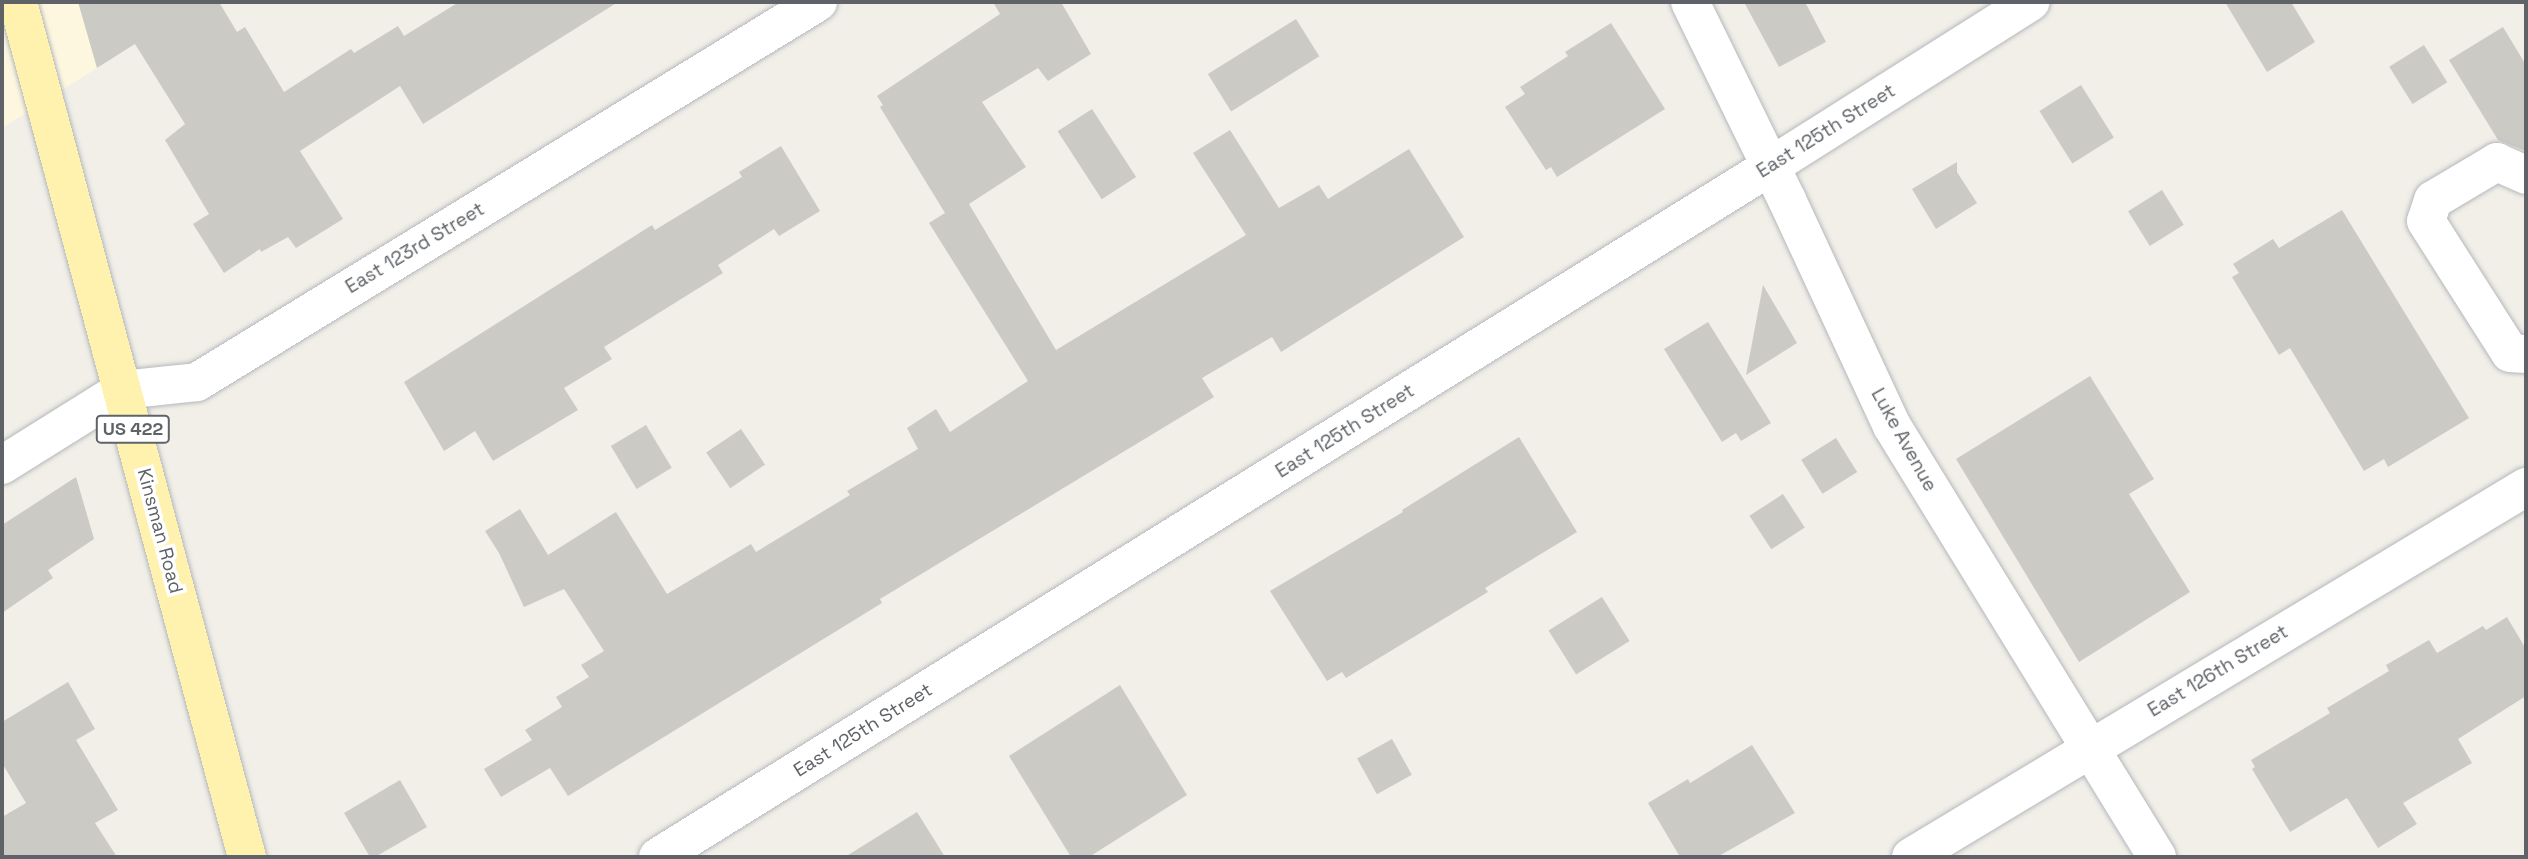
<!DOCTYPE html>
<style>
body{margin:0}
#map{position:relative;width:2528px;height:859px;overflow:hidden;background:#f1efe8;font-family:"Space Grotesk",sans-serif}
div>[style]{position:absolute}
.commercial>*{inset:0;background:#fef7e0}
.building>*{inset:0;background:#cccac5;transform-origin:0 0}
.roads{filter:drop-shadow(0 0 2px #b5b8bc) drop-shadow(0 0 2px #b5b8bc)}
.minor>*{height:38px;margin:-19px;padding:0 19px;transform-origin:19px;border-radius:19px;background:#fff}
.major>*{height:38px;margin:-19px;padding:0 19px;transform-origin:19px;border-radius:19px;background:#fff2af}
span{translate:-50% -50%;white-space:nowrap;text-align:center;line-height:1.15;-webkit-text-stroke:7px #fff;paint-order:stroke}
.shield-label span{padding:2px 5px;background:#fff;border:2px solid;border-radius:5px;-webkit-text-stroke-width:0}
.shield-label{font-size:18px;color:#5f6368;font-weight:700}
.street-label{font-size:19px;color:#5f6368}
.frame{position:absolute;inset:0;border:4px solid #5f6368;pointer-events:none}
</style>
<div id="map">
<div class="commercial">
<i style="clip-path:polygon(2px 2px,202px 2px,2px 128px)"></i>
</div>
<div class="building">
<i style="clip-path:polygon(78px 2px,219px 2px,237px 32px,245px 27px,284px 92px,351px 49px,354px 53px,398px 26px,404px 36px,459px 2px,618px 2px,423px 124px,400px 86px,300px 151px,343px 219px,296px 248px,288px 237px,261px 252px,260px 249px,224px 273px,193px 224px,209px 214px,165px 140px,185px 124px,135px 44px,97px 68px)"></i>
<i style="clip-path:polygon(993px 2px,1061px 2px,1091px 54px,1048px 81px,1038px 68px,982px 102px,1026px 167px,969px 204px,1056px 350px,1246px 235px,1193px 153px,1230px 130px,1279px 208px,1319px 185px,1328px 199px,1409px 149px,1464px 237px,1281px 352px,1272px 337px,1202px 378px,1214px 397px,880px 599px,882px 603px,568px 796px,550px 768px,501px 797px,484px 769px,532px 740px,525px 730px,562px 707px,556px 697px,589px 677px,581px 665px,604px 651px,564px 589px,524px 607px,499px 553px,485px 531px,520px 509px,548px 555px,616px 512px,667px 594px,751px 544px,756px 552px,850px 495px,847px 491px,918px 449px,907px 428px,936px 409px,950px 432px,1028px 381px,929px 223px,945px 213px,880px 107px,883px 105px,877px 96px,1000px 14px)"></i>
<i style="clip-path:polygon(1744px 2px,1805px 2px,1826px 42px,1779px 67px)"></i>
<i style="clip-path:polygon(2225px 2px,2291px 2px,2315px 42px,2267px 72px)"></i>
<i style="left:1296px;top:19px;width:44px;height:104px;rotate:58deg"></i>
<i style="clip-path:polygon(1611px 23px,1665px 109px,1557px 177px,1551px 167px,1546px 170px,1505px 107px,1525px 94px,1520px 87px,1568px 56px,1565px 52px)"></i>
<i style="clip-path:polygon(2503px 27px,2526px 65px,2526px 151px,2498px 140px,2449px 60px)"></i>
<i style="left:2424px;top:45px;width:44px;height:41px;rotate:58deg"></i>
<i style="left:2081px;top:85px;width:62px;height:49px;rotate:58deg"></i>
<i style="left:1092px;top:109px;width:81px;height:41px;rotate:57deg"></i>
<i style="clip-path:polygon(781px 146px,820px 211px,779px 236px,774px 229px,718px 265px,723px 273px,604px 347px,612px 359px,564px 388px,578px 410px,493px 461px,475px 431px,444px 451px,404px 382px,652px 225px,655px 230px,742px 177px,739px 172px)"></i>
<i style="clip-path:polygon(1957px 162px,1957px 172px,1977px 203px,1936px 229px,1912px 189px)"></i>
<i style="left:2162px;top:190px;width:41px;height:40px;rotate:58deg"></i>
<i style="clip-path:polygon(2342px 210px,2469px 418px,2388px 467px,2384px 459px,2364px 471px,2290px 348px,2279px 355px,2232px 277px,2239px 273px,2233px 264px,2273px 239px,2279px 248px)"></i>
<i style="clip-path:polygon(1763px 285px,1797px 343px,1746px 375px)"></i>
<i style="clip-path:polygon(1708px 322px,1771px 423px,1741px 441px,1736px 433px,1722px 442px,1664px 349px)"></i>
<i style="clip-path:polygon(2090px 376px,2154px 479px,2129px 494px,2190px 592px,2079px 662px,1956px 459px)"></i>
<i style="left:646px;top:425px;width:50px;height:41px;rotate:59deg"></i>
<i style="left:741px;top:429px;width:43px;height:42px;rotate:56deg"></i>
<i style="clip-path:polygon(1519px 437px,1577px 532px,1485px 588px,1488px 592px,1346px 678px,1342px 672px,1327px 681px,1270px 591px,1403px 512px,1402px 510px)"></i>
<i style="left:1836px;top:438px;width:40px;height:41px;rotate:58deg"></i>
<i style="clip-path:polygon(76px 477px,94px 539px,48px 570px,53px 578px,2px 613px,2px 525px)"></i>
<i style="left:1783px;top:494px;width:40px;height:40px;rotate:57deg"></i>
<i style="left:1602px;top:597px;width:52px;height:63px;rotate:58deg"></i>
<i style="clip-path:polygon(2507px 617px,2526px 649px,2526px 696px,2458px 739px,2472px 763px,2403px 803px,2417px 824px,2378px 848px,2347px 798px,2290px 832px,2252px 769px,2255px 767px,2251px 760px,2330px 713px,2327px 708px,2389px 671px,2386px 665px,2429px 640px,2437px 653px,2483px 626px,2486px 630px)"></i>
<i style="clip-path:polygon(68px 682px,95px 729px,76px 740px,118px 810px,95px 823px,117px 857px,2px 857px,2px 817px,26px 803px,2px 763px,2px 722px)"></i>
<i style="clip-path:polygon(1120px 685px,1187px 795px,1089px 857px,1071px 857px,1009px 756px)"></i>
<i style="left:1392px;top:739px;width:41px;height:40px;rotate:61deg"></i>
<i style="clip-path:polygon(1752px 745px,1795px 813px,1717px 857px,1680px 857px,1648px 803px,1688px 779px,1690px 783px)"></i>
<i style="clip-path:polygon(400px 780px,427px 827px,375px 857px,370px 857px,344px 813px)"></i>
<i style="clip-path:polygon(917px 812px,945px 857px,845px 857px)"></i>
</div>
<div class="roads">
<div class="minor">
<i style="left:1690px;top:2px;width:220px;rotate:63.9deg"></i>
<i style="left:1787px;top:200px;width:249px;rotate:65.1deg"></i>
<i style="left:1892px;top:426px;width:506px;rotate:58.41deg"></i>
<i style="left:2526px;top:175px;width:32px;rotate:-156deg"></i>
<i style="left:2497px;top:162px;width:74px;rotate:149.3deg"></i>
<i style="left:2433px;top:200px;width:22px;rotate:108deg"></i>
<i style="left:2426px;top:221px;width:156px;rotate:57.5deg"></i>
<i style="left:2510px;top:353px;width:16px;rotate:4deg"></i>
<i style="left:2px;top:465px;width:142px;rotate:-32deg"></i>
<i style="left:122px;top:390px;width:75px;rotate:-6.1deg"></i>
<i style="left:197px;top:382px;width:728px;rotate:-31.46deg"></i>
<i style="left:658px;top:857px;width:1310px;rotate:-31.83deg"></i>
<i style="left:1771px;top:166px;width:307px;rotate:-32.3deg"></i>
<i style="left:1911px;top:857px;width:718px;rotate:-31.03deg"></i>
</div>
<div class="major">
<i style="left:18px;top:2px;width:885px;rotate:75.01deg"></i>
</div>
</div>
<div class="shield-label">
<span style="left:133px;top:429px">US 422</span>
</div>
<div class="street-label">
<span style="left:1826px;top:131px;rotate:-32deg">East 125th Street</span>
<span style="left:415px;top:248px;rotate:-31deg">East 123rd Street</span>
<span style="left:1345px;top:431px;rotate:-32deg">East 125th Street</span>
<span style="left:1904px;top:440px;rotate:61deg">Luke Avenue</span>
<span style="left:160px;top:531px;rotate:75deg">Kinsman Road</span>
<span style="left:2218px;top:671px;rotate:-31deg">East 126th Street</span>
<span style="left:863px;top:730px;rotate:-32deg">East 125th Street</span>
</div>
<div class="frame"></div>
</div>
